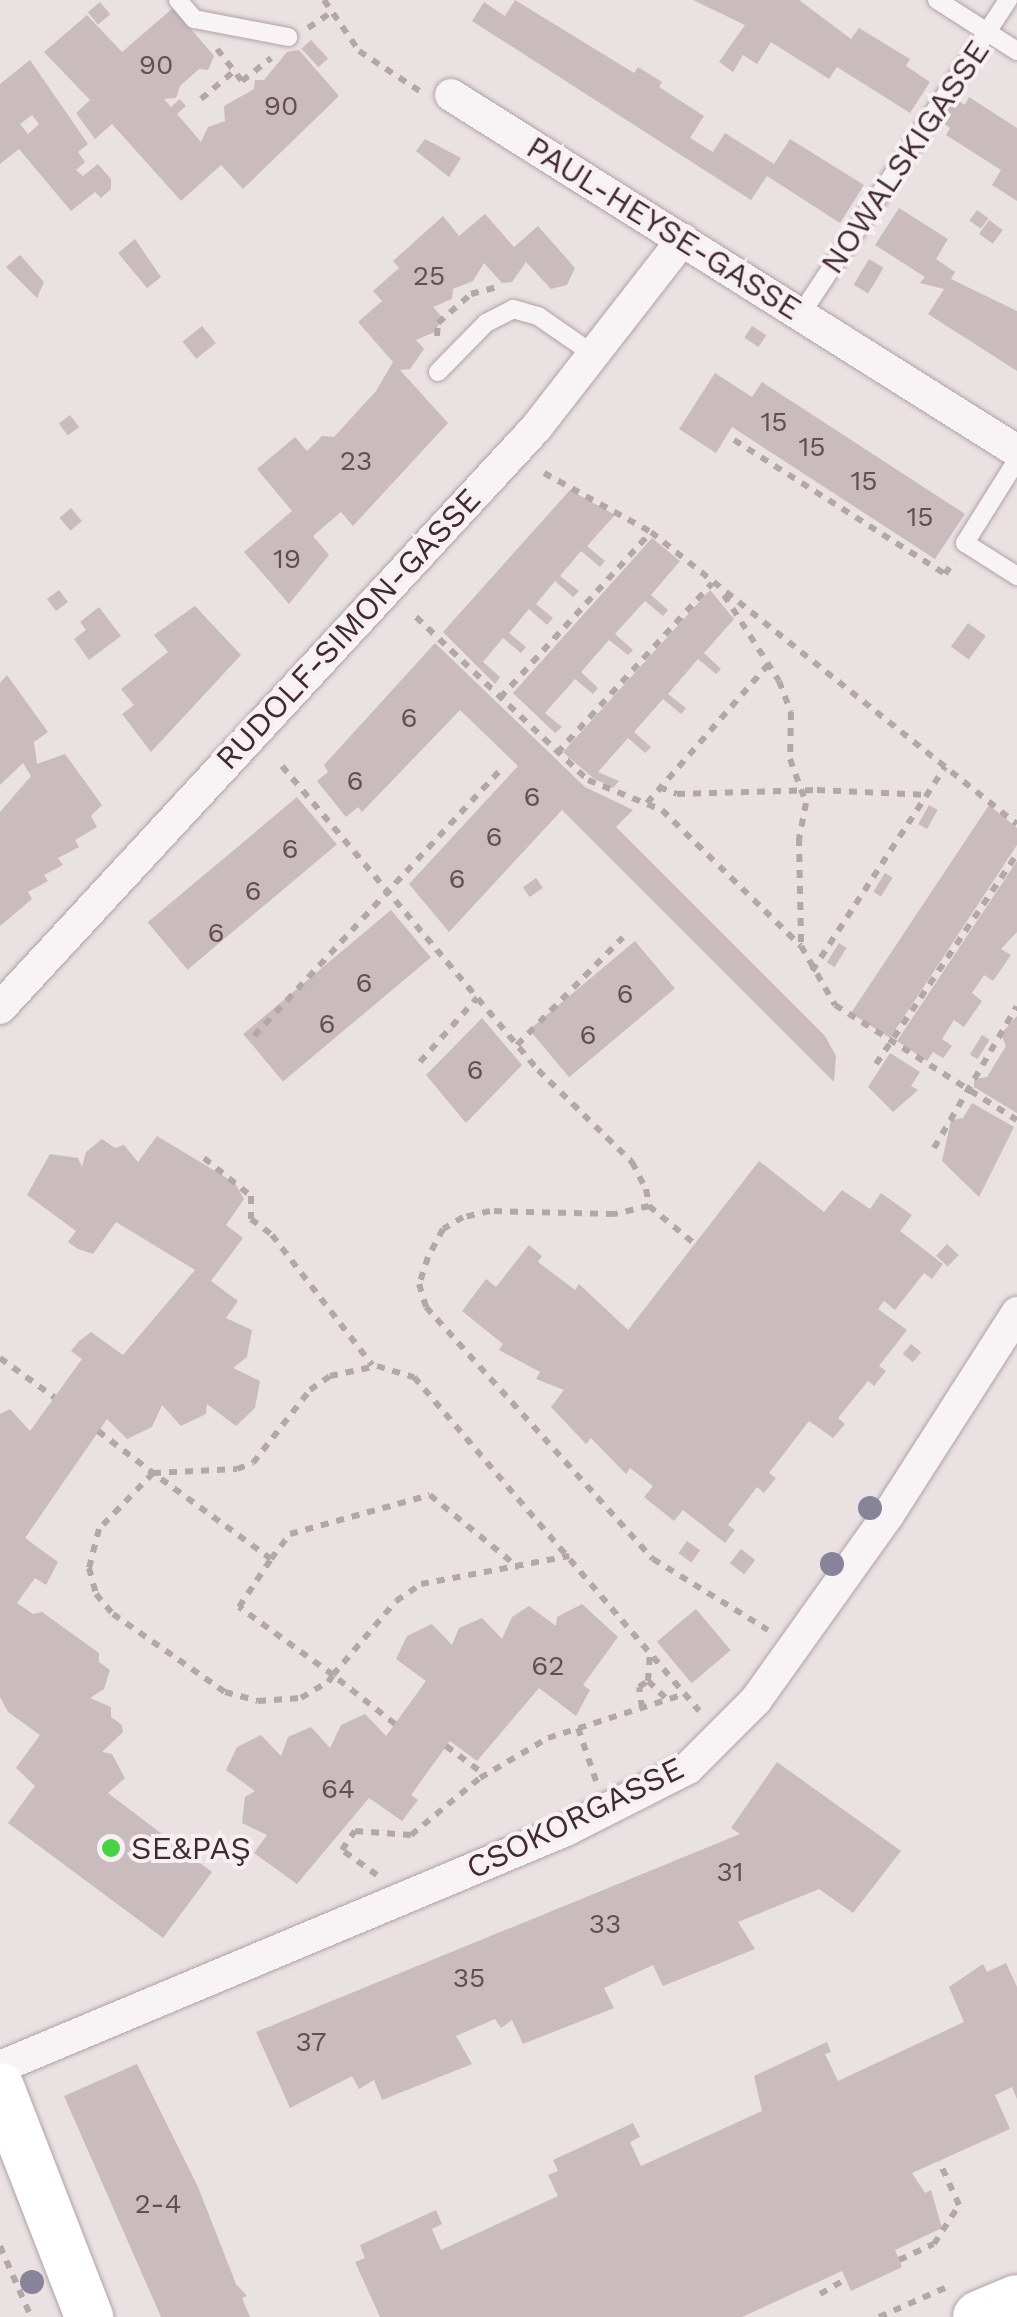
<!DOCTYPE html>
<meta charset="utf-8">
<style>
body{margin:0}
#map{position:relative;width:1017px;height:2317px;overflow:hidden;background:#eae1e3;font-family:"Work Sans",sans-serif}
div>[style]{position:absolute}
.building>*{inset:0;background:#cabbbf;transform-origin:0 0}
.path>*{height:6px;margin-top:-3px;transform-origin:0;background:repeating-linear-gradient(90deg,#b3a7aa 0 8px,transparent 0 16px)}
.roads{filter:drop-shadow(0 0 2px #b1a2a6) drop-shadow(0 0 2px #b1a2a6)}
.service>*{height:18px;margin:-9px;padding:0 9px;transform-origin:9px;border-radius:9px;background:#f8f4f5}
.minor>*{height:32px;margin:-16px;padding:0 16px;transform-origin:16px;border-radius:16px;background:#f8f4f5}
.secondary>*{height:48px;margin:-24px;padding:0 24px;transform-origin:24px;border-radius:24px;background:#fff}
.primary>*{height:52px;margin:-26px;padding:0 26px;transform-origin:26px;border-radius:26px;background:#fff}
.trees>*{width:24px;height:24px;margin:-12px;border-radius:50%;background:#87849a}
.dots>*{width:28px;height:28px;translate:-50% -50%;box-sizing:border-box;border:5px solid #f7f0f2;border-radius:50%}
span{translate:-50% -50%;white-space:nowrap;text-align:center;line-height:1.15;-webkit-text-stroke:8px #f7f0f2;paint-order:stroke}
.number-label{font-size:28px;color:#644e53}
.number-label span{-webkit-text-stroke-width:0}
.street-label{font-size:32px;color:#42292f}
.poi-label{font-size:32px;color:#42292f}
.left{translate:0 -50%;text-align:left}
</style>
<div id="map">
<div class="building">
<i style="clip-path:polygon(515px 0,634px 73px,638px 67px,662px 82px,659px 87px,704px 116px,690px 138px,713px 152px,725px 133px,774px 164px,790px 139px,864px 185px,840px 223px,767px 176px,751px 200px,472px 21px,484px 2px,505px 16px)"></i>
<i style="clip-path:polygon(693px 0,799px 0,851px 39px,859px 28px,910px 59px,906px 66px,930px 82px,910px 113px,837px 67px,829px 79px,771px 42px,757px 64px,743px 55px,733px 72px,719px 62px,745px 25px)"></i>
<i style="left:100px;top:2px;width:16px;height:16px;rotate:50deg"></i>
<i style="clip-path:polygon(173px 8px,214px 56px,208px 70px,199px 69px,180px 86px,176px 98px,164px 99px,171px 107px,180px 99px,186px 106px,177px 114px,201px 142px,208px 127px,225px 121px,224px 106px,254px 89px,255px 80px,264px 80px,287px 52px,299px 50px,339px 96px,243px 189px,221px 165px,181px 201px,112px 124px,95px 139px,76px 113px,90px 100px,44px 52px,87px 15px,122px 52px)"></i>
<i style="left:311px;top:40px;width:25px;height:13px;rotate:47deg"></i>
<i style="clip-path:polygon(evenodd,30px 60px,88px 144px,78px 152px,85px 162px,76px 170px,83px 176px,98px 164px,111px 179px,111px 189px,101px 198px,95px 192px,71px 211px,19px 149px,0 164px,0 84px,30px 60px,32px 115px,39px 124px,28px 134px,20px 124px,32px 115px)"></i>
<i style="clip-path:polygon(969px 97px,1017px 128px,1017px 201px,992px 185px,1001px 170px,946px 135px,950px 128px,940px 121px,954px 98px,965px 105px)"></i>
<i style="clip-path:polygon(425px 139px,461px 158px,449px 177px,416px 151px)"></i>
<i style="clip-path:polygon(899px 208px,948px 239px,936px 259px,955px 272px,951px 279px,1017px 311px,1017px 371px,928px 314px,944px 289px,920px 283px,925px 277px,875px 245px)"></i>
<i style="left:977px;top:210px;width:14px;height:13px;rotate:36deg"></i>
<i style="clip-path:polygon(485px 214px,514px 247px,538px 226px,575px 268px,567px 285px,551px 289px,526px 262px,512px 282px,502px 283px,484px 263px,473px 281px,453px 289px,452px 299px,433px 307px,442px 317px,435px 332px,416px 340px,424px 349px,410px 369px,400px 370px,448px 423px,353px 526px,341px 512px,313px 536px,329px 555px,289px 604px,244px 552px,292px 511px,257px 469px,295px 437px,307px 451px,322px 436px,334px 437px,376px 391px,393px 362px,358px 322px,382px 301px,373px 291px,399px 268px,393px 261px,443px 216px,459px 236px)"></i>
<i style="left:989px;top:220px;width:17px;height:17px;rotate:36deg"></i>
<i style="clip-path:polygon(135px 239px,161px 277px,147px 288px,118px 253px)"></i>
<i style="clip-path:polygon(20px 255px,44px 282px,37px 298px,6px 267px)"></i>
<i style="left:869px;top:259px;width:17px;height:30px;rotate:31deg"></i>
<i style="left:202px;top:326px;width:22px;height:25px;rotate:51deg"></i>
<i style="left:752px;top:326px;width:17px;height:14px;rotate:33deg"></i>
<i style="clip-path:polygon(715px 373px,752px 397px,762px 382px,965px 514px,935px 559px,732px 427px,716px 453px,679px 429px)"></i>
<i style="left:70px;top:415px;width:15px;height:14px;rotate:53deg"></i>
<i style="clip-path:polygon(570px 490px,615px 515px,587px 546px,605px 561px,600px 567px,581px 551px,560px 576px,579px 591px,573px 597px,555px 581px,536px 604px,553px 618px,547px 625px,529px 609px,509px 633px,526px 647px,521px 653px,503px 638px,483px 662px,500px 677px,495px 684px,443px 632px)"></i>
<i style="left:71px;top:508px;width:17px;height:15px;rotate:50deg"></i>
<i style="clip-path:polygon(652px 538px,680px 561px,651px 595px,668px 610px,663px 616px,645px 601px,615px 634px,633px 650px,628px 655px,609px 640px,581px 672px,598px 688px,593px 694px,575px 679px,545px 713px,562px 727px,555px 733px,513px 693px)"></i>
<i style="left:59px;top:590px;width:15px;height:15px;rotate:53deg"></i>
<i style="clip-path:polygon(710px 590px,734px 619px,704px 653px,721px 669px,716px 674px,698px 659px,668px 694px,686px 708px,681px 714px,663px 699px,634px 732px,651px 747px,645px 753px,628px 738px,598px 772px,619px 781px,613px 788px,593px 778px,563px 752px)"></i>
<i style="clip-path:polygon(195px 606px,241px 655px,151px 752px,122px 714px,134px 705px,121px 689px,168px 652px,154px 635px)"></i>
<i style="clip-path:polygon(99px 607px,121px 636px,89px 660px,74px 639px,86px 630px,80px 622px)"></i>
<i style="left:968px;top:623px;width:22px;height:29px;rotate:36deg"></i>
<i style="clip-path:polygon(435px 643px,585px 787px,633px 810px,616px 827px,825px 1036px,836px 1056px,834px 1082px,562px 810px,449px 932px,409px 884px,518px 766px,460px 710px,362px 812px,358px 807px,346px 817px,317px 781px,328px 772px,324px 765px)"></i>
<i style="clip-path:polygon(7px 675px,48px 732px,34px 742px,37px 764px,65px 754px,102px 805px,91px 816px,97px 827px,75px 840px,79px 847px,58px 858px,63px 865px,44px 875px,48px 881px,28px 892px,32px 899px,0 926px,0 812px,31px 776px,23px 763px,0 785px,0 683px)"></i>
<i style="left:297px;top:797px;width:62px;height:195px;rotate:50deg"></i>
<i style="left:929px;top:805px;width:10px;height:22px;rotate:29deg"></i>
<i style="clip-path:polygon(989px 805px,1017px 828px,1017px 845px,890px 1038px,851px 1013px)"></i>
<i style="clip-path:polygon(1017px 861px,1017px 932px,1001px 949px,1011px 955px,993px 981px,984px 975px,972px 993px,982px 1001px,964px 1027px,954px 1020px,942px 1039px,952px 1046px,943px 1058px,933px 1052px,927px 1061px,897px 1041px)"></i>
<i style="left:885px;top:873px;width:9px;height:22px;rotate:32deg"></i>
<i style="left:536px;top:878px;width:12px;height:16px;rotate:55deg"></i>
<i style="left:391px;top:910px;width:62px;height:193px;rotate:50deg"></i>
<i style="left:635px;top:941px;width:62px;height:138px;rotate:50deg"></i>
<i style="left:839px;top:943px;width:9px;height:23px;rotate:32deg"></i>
<i style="clip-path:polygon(1017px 1016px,1017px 1113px,974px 1087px,974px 1079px,987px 1077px,1006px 1046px,1001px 1034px)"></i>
<i style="clip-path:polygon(482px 1018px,522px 1065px,466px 1123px,426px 1075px)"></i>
<i style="left:982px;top:1035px;width:9px;height:23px;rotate:32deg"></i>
<i style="clip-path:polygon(890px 1053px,920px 1072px,911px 1086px,918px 1090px,893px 1112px,868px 1087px)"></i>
<i style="clip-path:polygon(972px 1103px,1014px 1127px,979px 1197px,942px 1161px,951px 1120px,963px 1118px)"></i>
<i style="clip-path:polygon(157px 1136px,235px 1183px,244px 1199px,226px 1225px,243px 1238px,211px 1281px,238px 1301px,226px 1318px,252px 1330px,247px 1357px,233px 1368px,260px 1381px,255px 1408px,236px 1426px,207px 1404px,206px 1414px,181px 1426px,162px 1405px,152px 1427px,127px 1439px,107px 1419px,25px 1538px,58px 1562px,46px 1585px,35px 1578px,17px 1603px,33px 1614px,42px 1612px,99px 1653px,99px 1662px,110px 1670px,104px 1689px,90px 1698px,111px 1707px,111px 1717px,122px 1725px,123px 1732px,102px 1752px,112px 1754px,125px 1778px,108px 1793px,212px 1872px,163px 1938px,8px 1823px,35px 1786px,16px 1768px,40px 1735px,8px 1712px,0 1697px,0 1414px,10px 1409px,30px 1431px,82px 1359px,71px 1351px,79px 1341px,91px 1332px,123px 1355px,195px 1270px,116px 1222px,93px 1254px,78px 1249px,68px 1242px,76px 1231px,27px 1195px,50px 1154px,78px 1158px,82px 1167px,86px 1152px,102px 1139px,115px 1148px,124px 1145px,138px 1162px)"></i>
<i style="clip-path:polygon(759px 1161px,824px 1212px,842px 1190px,870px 1209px,881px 1193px,912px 1215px,900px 1231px,943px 1264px,932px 1279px,924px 1273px,895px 1310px,884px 1301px,878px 1309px,907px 1330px,879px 1366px,886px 1371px,874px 1386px,868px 1381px,838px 1418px,845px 1424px,833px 1438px,809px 1421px,769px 1473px,776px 1478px,764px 1493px,757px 1487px,728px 1525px,735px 1530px,725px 1543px,683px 1510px,674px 1521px,644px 1497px,653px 1486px,630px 1468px,626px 1474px,591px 1438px,586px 1444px,551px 1407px,564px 1390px,536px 1379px,540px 1372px,499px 1350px,503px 1344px,462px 1311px,486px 1279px,496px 1287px,529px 1245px,542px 1256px,538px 1262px,575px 1290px,579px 1284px,628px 1330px)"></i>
<i style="left:947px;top:1244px;width:16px;height:16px;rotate:43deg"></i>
<i style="left:911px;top:1344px;width:13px;height:13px;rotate:39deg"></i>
<i style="left:687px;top:1541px;width:16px;height:15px;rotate:35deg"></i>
<i style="left:741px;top:1549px;width:18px;height:18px;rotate:38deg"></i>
<i style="clip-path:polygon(582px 1604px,618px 1637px,583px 1685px,590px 1690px,576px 1716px,539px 1688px,477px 1761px,450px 1741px,411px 1795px,418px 1800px,402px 1821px,369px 1798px,297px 1884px,254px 1853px,267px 1835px,242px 1823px,245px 1797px,255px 1791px,226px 1770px,237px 1747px,261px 1735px,281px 1756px,288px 1737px,311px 1727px,330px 1748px,341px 1725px,365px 1714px,386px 1736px,426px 1681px,396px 1659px,407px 1636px,432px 1624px,452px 1645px,459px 1628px,482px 1618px,502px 1639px,512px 1617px,529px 1606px,556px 1626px,557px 1617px)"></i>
<i style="left:696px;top:1609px;width:54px;height:51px;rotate:50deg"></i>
<i style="clip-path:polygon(777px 1762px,901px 1851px,853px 1913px,819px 1889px,738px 1922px,755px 1949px,663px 1986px,653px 1965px,604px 1988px,614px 2008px,523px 2044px,512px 2020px,501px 2028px,495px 2019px,456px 2036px,472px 2064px,382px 2100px,374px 2080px,359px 2089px,352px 2076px,290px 2108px,256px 2032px,740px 1834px,731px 1828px)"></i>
<i style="clip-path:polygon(1006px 1963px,1017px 1987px,1017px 2099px,1012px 2087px,995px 2095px,1010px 2129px,912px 2173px,925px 2193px,931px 2190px,942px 2228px,895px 2250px,902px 2267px,851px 2291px,842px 2271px,742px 2317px,380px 2317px,355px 2262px,365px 2258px,360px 2245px,436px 2210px,442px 2224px,432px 2229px,441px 2250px,558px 2196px,548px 2175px,558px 2171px,553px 2160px,633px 2123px,640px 2137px,630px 2142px,641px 2166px,762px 2111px,754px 2076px,827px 2042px,831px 2052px,825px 2054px,838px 2081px,964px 2022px,949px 1987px,983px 1964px,987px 1972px)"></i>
<i style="clip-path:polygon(137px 2064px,198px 2187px,236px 2284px,247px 2296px,242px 2298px,250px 2317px,161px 2317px,64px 2096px)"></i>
</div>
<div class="path">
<i style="left:324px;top:0;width:62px;rotate:55.5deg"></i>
<i style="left:359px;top:51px;width:74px;rotate:33.5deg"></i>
<i style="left:308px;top:28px;width:29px;rotate:-34deg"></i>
<i style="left:217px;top:49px;width:41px;rotate:52deg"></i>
<i style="left:242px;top:81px;width:37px;rotate:-38deg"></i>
<i style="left:201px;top:99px;width:43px;rotate:-40.3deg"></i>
<i style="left:437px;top:336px;width:13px;rotate:-86deg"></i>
<i style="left:438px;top:323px;width:44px;rotate:-41.3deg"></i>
<i style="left:471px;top:294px;width:30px;rotate:-15deg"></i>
<i style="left:734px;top:440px;width:250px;rotate:32.4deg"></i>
<i style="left:945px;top:574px;width:16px;rotate:-55deg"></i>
<i style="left:544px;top:473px;width:122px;rotate:28.9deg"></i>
<i style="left:651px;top:532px;width:468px;rotate:38.6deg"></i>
<i style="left:724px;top:595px;width:102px;rotate:57.4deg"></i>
<i style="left:779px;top:681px;width:33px;rotate:69deg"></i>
<i style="left:791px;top:712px;width:47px;rotate:91.2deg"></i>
<i style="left:790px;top:759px;width:47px;rotate:70deg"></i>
<i style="left:806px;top:803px;width:36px;rotate:101deg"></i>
<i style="left:799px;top:838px;width:107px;rotate:88.9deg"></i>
<i style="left:416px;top:617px;width:237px;rotate:43.5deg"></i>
<i style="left:588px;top:780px;width:80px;rotate:22.1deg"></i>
<i style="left:662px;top:810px;width:194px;rotate:44.4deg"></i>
<i style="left:801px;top:946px;width:68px;rotate:60deg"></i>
<i style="left:835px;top:1005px;width:215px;rotate:32.3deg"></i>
<i style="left:500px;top:698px;width:224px;rotate:-47.7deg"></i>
<i style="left:557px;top:753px;width:230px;rotate:-47.6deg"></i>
<i style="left:282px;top:766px;width:397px;rotate:49.9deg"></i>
<i style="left:538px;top:1070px;width:132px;rotate:44.4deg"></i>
<i style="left:632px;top:1162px;width:30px;rotate:63deg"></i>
<i style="left:646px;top:1189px;width:17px;rotate:80deg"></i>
<i style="left:649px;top:1206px;width:36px;rotate:167deg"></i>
<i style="left:614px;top:1214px;width:124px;rotate:-178.6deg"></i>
<i style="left:490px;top:1211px;width:28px;rotate:167deg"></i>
<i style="left:463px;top:1217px;width:23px;rotate:149deg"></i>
<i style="left:443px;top:1229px;width:32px;rotate:118deg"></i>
<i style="left:428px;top:1257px;width:28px;rotate:108deg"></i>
<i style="left:419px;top:1284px;width:24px;rotate:73deg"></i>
<i style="left:426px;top:1307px;width:339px;rotate:48deg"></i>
<i style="left:653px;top:1559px;width:135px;rotate:31.7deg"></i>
<i style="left:659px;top:787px;width:19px;rotate:21deg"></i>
<i style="left:677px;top:794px;width:140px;rotate:-1.6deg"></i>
<i style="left:817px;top:790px;width:112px;rotate:2.6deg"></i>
<i style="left:647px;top:803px;width:184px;rotate:-48.8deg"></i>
<i style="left:812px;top:971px;width:244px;rotate:-56.9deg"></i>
<i style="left:254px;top:1036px;width:368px;rotate:-47.2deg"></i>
<i style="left:517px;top:1045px;width:151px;rotate:-45.5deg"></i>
<i style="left:420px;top:1062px;width:86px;rotate:-48.3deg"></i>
<i style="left:876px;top:1064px;width:253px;rotate:-56.1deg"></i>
<i style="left:934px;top:1148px;width:164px;rotate:-59.7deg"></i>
<i style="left:204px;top:1158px;width:60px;rotate:39deg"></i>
<i style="left:251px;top:1196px;width:23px;rotate:90deg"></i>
<i style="left:251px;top:1219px;width:26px;rotate:37deg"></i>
<i style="left:272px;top:1235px;width:164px;rotate:52.4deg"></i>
<i style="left:649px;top:1206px;width:60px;rotate:39.6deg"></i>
<i style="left:0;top:1358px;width:67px;rotate:35.8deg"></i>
<i style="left:98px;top:1431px;width:69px;rotate:37.4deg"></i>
<i style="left:153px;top:1473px;width:84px;rotate:-2.7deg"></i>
<i style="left:237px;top:1469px;width:17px;rotate:-21deg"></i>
<i style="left:253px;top:1463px;width:93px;rotate:-52deg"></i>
<i style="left:310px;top:1390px;width:24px;rotate:-35deg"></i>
<i style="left:330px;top:1376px;width:48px;rotate:-12deg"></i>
<i style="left:377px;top:1366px;width:39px;rotate:17deg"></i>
<i style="left:414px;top:1377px;width:439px;rotate:49.5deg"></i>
<i style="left:271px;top:1559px;width:31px;rotate:-53deg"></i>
<i style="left:290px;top:1534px;width:145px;rotate:-15.6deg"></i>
<i style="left:430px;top:1495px;width:115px;rotate:39.4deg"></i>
<i style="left:648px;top:1681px;width:28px;rotate:44deg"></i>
<i style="left:642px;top:1708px;width:21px;rotate:-98deg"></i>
<i style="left:639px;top:1687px;width:11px;rotate:-34deg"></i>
<i style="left:648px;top:1681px;width:27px;rotate:-86deg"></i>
<i style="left:395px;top:1724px;width:79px;rotate:-141.7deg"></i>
<i style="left:333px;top:1675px;width:116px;rotate:-144.1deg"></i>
<i style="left:239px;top:1607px;width:58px;rotate:-56.3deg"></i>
<i style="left:271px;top:1559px;width:146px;rotate:-143.9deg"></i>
<i style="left:153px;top:1473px;width:78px;rotate:134deg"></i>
<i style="left:99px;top:1529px;width:40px;rotate:104.4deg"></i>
<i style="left:89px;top:1568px;width:27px;rotate:75deg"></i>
<i style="left:96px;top:1594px;width:26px;rotate:50deg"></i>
<i style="left:113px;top:1614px;width:136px;rotate:34.9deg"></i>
<i style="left:225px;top:1692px;width:34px;rotate:15deg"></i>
<i style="left:258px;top:1701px;width:43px;rotate:-4deg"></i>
<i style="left:301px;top:1698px;width:31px;rotate:-31deg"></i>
<i style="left:328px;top:1682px;width:9px;rotate:-54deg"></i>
<i style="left:333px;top:1675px;width:97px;rotate:-49.6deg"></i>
<i style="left:396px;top:1601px;width:30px;rotate:-34deg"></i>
<i style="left:421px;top:1584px;width:151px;rotate:-10.7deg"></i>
<i style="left:578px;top:1728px;width:56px;rotate:71.2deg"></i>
<i style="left:446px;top:1746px;width:49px;rotate:36.6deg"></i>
<i style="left:377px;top:1875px;width:43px;rotate:-144.5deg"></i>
<i style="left:342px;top:1850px;width:23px;rotate:-56deg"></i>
<i style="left:355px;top:1831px;width:56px;rotate:4.1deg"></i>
<i style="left:411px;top:1835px;width:89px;rotate:-39.6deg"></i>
<i style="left:480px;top:1778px;width:79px;rotate:-30.5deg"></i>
<i style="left:548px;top:1738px;width:144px;rotate:-17.8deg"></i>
<i style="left:0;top:2246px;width:77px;rotate:66.4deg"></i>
<i style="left:899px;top:2260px;width:38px;rotate:-25deg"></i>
<i style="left:934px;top:2244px;width:46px;rotate:-57.3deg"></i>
<i style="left:959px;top:2205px;width:48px;rotate:-114.4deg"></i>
<i style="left:820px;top:2294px;width:30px;rotate:-30deg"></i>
<i style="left:879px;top:2317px;width:74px;rotate:-23.8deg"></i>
</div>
<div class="roads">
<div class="service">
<i style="left:178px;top:0;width:25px;rotate:50deg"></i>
<i style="left:194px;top:19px;width:96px;rotate:10.8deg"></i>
<i style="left:937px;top:0;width:95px;rotate:32.5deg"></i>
<i style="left:801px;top:314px;width:376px;rotate:-56.6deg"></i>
<i style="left:438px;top:372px;width:69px;rotate:-45.6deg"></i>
<i style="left:486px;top:323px;width:30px;rotate:-27deg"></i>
<i style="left:513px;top:309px;width:26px;rotate:16deg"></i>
<i style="left:538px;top:316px;width:67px;rotate:34.6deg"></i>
<i style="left:1017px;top:460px;width:98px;rotate:122.1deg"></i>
<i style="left:965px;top:543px;width:62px;rotate:32.4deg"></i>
</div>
<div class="minor">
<i style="left:451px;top:95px;width:669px;rotate:32.17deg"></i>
<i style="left:0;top:1008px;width:790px;rotate:-47.26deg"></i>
<i style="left:536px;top:428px;width:239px;rotate:-52.1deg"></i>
<i style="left:0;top:2067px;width:614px;rotate:-22.72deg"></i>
<i style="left:566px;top:1830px;width:137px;rotate:-26.9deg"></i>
<i style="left:688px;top:1768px;width:96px;rotate:-45deg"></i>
<i style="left:756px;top:1700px;width:227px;rotate:-54.5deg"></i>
<i style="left:888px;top:1515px;width:240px;rotate:-57.4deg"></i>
</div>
<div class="secondary">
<i style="left:0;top:2087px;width:247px;rotate:68.8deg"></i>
</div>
<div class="primary">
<i style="left:979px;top:2317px;width:41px;rotate:-22.8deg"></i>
</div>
</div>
<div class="trees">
<i style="left:870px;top:1508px"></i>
<i style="left:832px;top:1564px"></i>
<i style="left:32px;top:2282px"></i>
</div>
<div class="dots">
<i style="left:111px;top:1848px;background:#46d243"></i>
</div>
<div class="number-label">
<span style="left:156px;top:65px">90</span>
<span style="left:281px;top:106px">90</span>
<span style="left:429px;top:276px">25</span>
<span style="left:774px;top:422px">15</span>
<span style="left:812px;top:447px">15</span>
<span style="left:356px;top:461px">23</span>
<span style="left:864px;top:481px">15</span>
<span style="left:920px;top:517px">15</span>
<span style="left:287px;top:559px">19</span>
<span style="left:409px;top:718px">6</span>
<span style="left:355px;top:781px">6</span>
<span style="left:532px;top:797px">6</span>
<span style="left:494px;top:837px">6</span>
<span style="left:290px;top:849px">6</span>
<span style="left:457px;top:879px">6</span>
<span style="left:253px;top:891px">6</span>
<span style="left:216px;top:933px">6</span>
<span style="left:364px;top:983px">6</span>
<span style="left:625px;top:994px">6</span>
<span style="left:327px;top:1024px">6</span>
<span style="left:588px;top:1035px">6</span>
<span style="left:475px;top:1070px">6</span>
<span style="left:548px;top:1666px">62</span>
<span style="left:338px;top:1789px">64</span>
<span style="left:730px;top:1872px">31</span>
<span style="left:605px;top:1924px">33</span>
<span style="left:469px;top:1978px">35</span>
<span style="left:311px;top:2042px">37</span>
<span style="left:158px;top:2204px">2-4</span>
</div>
<div class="street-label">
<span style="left:905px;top:157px;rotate:-56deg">NOWALSKIGASSE</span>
<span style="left:664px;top:228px;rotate:32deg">PAUL-HEYSE-GASSE</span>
<span style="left:348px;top:629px;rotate:-47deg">RUDOLF-SIMON-GASSE</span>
<span style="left:575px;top:1818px;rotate:-26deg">CSOKORGASSE</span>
</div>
<div class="poi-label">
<span class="left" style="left:131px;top:1848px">SE&amp;PAŞ</span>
</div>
</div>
